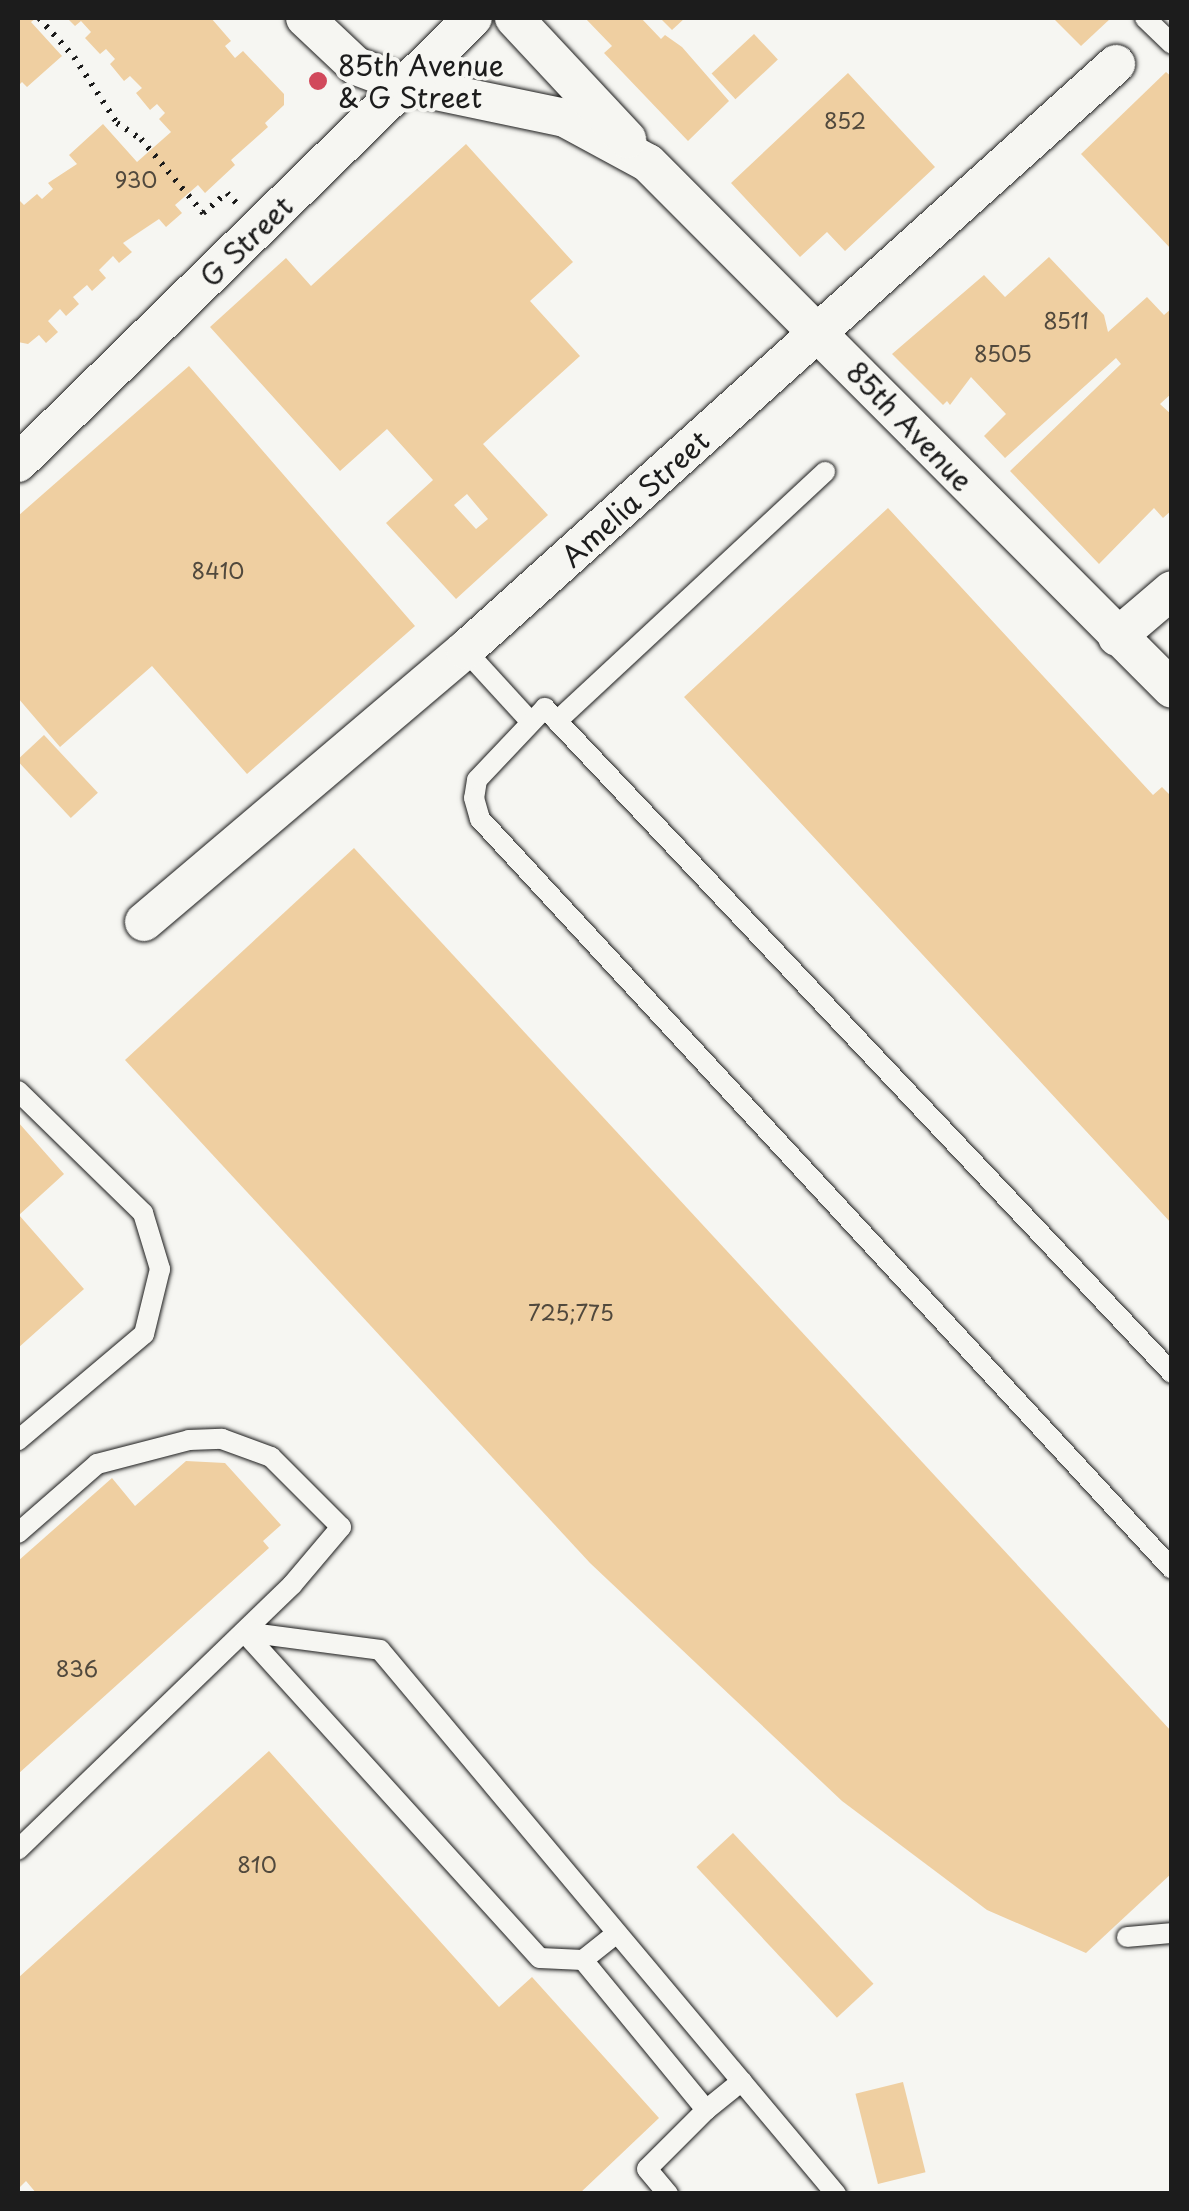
<!DOCTYPE html>
<style>
body{margin:0}
#map{position:relative;width:1189px;height:2211px;overflow:hidden;background:#f6f6f2;font-family:"Playpen Sans",sans-serif}
div>[style]{position:absolute}
.building>*{inset:0;background:#efcfa1;transform-origin:0 0}
.path>*{height:6px;margin-top:-3px;transform-origin:0;background:repeating-linear-gradient(90deg,#1c1c1c 0 2.5px,transparent 0 10.5px)}
.roads{filter:drop-shadow(0 0 2px #1c1c1c) drop-shadow(0 0 2px #1c1c1c)}
.service>*{height:20px;margin:-10px;padding:0 10px;transform-origin:10px;border-radius:10px;background:#f6f6f2}
.minor>*{height:38px;margin:-19px;padding:0 19px;transform-origin:19px;border-radius:19px;background:#f6f6f2}
.dots>*{width:28px;height:28px;translate:-50% -50%;box-sizing:border-box;border:5px solid #f6f6f2;border-radius:50%}
span{translate:-50% -50%;white-space:nowrap;text-align:center;line-height:1.15;-webkit-text-stroke:8px #f6f6f2;paint-order:stroke}
.number-label{font-size:22px;color:#51493d}
.number-label span{-webkit-text-stroke-width:0}
.poi-label{font-size:28px;color:#1c1c1c}
.left{translate:0 -50%;text-align:left}
.street-label{font-size:28px;color:#1c1c1c}
.frame{position:absolute;inset:0;border:20px solid #1c1c1c;pointer-events:none}
</style>
<div id="map">
<div class="building">
<i style="clip-path:polygon(18px 18px,36px 18px,31px 22px,62px 56px,27px 87px,22px 82px,18px 86px)"></i>
<i style="clip-path:polygon(67px 18px,211px 18px,231px 41px,225px 46px,235px 58px,243px 51px,284px 94px,284px 105px,265px 123px,268px 127px,231px 160px,235px 165px,205px 193px,198px 185px,175px 205px,182px 213px,166px 227px,159px 219px,123px 243px,132px 252px,119px 263px,113px 256px,99px 270px,106px 278px,92px 291px,87px 285px,73px 297px,79px 304px,66px 316px,60px 309px,48px 321px,58px 332px,46px 343px,39px 335px,28px 344px,18px 342px,18px 199px,24px 205px,37px 194px,42px 199px,53px 189px,48px 183px,77px 164px,69px 155px,103px 124px,137px 162px,171px 132px,159px 119px,165px 113px,157px 104px,150px 110px,136px 93px,142px 88px,130px 76px,124px 81px,110px 64px,115px 59px,106px 49px,100px 54px,85px 38px,91px 32px,81px 21px,75px 26px)"></i>
<i style="clip-path:polygon(585px 18px,641px 18px,661px 39px,665px 35px,682px 47px,729px 101px,688px 141px,604px 53px,612px 46px)"></i>
<i style="clip-path:polygon(660px 18px,685px 18px,672px 30px)"></i>
<i style="clip-path:polygon(1053px 18px,1111px 18px,1081px 46px)"></i>
<i style="left:754px;top:34px;width:35px;height:58px;rotate:47deg"></i>
<i style="clip-path:polygon(1166px 72px,1172px 77px,1172px 250px,1081px 154px)"></i>
<i style="clip-path:polygon(848px 73px,935px 167px,845px 251px,827px 232px,800px 257px,731px 183px)"></i>
<i style="clip-path:polygon(evenodd,466px 144px,573px 262px,530px 301px,580px 356px,483px 444px,548px 515px,456px 599px,386px 523px,433px 480px,387px 429px,340px 471px,210px 327px,286px 258px,311px 286px,466px 144px,467px 494px,488px 519px,476px 529px,454px 505px,467px 494px)"></i>
<i style="clip-path:polygon(1049px 257px,1104px 315px,1108px 332px,1147px 297px,1164px 315px,1172px 308px,1172px 393px,1160px 404px,1172px 415px,1172px 510px,1163px 518px,1154px 508px,1099px 564px,1010px 471px,1121px 364px,1116px 358px,1005px 458px,984px 436px,1006px 414px,971px 377px,950px 405px,947px 401px,943px 405px,892px 354px,984px 275px,1005px 297px)"></i>
<i style="clip-path:polygon(189px 366px,415px 626px,247px 774px,152px 666px,60px 747px,18px 698px,18px 516px)"></i>
<i style="clip-path:polygon(888px 508px,1153px 795px,1162px 787px,1172px 797px,1172px 1224px,684px 697px)"></i>
<i style="left:44px;top:735px;width:79px;height:37px;rotate:47deg"></i>
<i style="clip-path:polygon(354px 848px,1172px 1732px,1172px 1873px,1086px 1953px,987px 1910px,842px 1801px,590px 1563px,125px 1060px)"></i>
<i style="clip-path:polygon(18px 1122px,64px 1174px,19px 1215px,84px 1289px,18px 1348px)"></i>
<i style="clip-path:polygon(186px 1461px,225px 1463px,281px 1525px,263px 1541px,269px 1548px,18px 1774px,18px 1561px,112px 1478px,135px 1506px)"></i>
<i style="clip-path:polygon(269px 1751px,499px 2007px,532px 1977px,659px 2118px,579px 2194px,37px 2194px,26px 2181px,18px 2189px,18px 1978px)"></i>
<i style="left:733px;top:1833px;width:206px;height:50px;rotate:47deg"></i>
<i style="left:903px;top:2082px;width:93px;height:49px;rotate:76deg"></i>
</div>
<div class="path">
<i style="left:39px;top:18px;width:52px;rotate:48.1deg"></i>
<i style="left:74px;top:57px;width:79px;rotate:56.9deg"></i>
<i style="left:117px;top:123px;width:29px;rotate:34deg"></i>
<i style="left:141px;top:139px;width:97px;rotate:50deg"></i>
<i style="left:203px;top:213px;width:31px;rotate:-40deg"></i>
<i style="left:227px;top:193px;width:16px;rotate:47deg"></i>
</div>
<div class="roads">
<div class="service">
<i style="left:1145px;top:18px;width:37px;rotate:44deg"></i>
<i style="left:465px;top:650px;width:96px;rotate:47.5deg"></i>
<i style="left:557px;top:721px;width:366px;rotate:-42.9deg"></i>
<i style="left:18px;top:1091px;width:175px;rotate:44.3deg"></i>
<i style="left:143px;top:1213px;width:59px;rotate:73.1deg"></i>
<i style="left:160px;top:1269px;width:67px;rotate:103.8deg"></i>
<i style="left:144px;top:1334px;width:165px;rotate:139.9deg"></i>
<i style="left:1172px;top:1373px;width:914px;rotate:-133.32deg"></i>
<i style="left:545px;top:708px;width:99px;rotate:133.4deg"></i>
<i style="left:477px;top:780px;width:18px;rotate:99deg"></i>
<i style="left:474px;top:798px;width:22px;rotate:74deg"></i>
<i style="left:480px;top:819px;width:1020px;rotate:47.3deg"></i>
<i style="left:18px;top:1533px;width:105px;rotate:-41.1deg"></i>
<i style="left:97px;top:1464px;width:95px;rotate:-14.6deg"></i>
<i style="left:189px;top:1440px;width:33px;rotate:-2deg"></i>
<i style="left:222px;top:1439px;width:52px;rotate:20.2deg"></i>
<i style="left:271px;top:1457px;width:99px;rotate:45deg"></i>
<i style="left:341px;top:1527px;width:76px;rotate:130.2deg"></i>
<i style="left:292px;top:1585px;width:381px;rotate:136deg"></i>
<i style="left:244px;top:1632px;width:137px;rotate:7.5deg"></i>
<i style="left:380px;top:1650px;width:710px;rotate:50.03deg"></i>
<i style="left:244px;top:1632px;width:440px;rotate:47.8deg"></i>
<i style="left:540px;top:1958px;width:43px;rotate:2.7deg"></i>
<i style="left:583px;top:1960px;width:43px;rotate:-38.5deg"></i>
<i style="left:1127px;top:1937px;width:45px;rotate:-5.1deg"></i>
<i style="left:583px;top:1960px;width:194px;rotate:50.6deg"></i>
<i style="left:706px;top:2110px;width:83px;rotate:135deg"></i>
<i style="left:647px;top:2169px;width:33px;rotate:50deg"></i>
<i style="left:706px;top:2110px;width:46px;rotate:-38.9deg"></i>
</div>
<div class="minor">
<i style="left:305px;top:18px;width:70px;rotate:43.3deg"></i>
<i style="left:356px;top:66px;width:54px;rotate:20.4deg"></i>
<i style="left:407px;top:85px;width:161px;rotate:11.8deg"></i>
<i style="left:565px;top:118px;width:94px;rotate:28.5deg"></i>
<i style="left:648px;top:163px;width:742px;rotate:45.11deg"></i>
<i style="left:514px;top:18px;width:166px;rotate:47deg"></i>
<i style="left:18px;top:463px;width:636px;rotate:-44.36deg"></i>
<i style="left:1117px;top:637px;width:72px;rotate:-40.5deg"></i>
<i style="left:144px;top:922px;width:421px;rotate:-40.3deg"></i>
<i style="left:465px;top:650px;width:876px;rotate:-41.99deg"></i>
</div>
</div>
<div class="dots">
<i style="left:318px;top:81px;background:#d1495b"></i>
</div>
<div class="number-label">
<span style="left:845px;top:120px">852</span>
<span style="left:136px;top:179px">930</span>
<span style="left:1066px;top:320px">8511</span>
<span style="left:1003px;top:353px">8505</span>
<span style="left:218px;top:570px">8410</span>
<span style="left:571px;top:1312px">725;775</span>
<span style="left:77px;top:1668px">836</span>
<span style="left:257px;top:1864px">810</span>
</div>
<div class="poi-label">
<span class="left" style="left:338px;top:81px">85th Avenue<br>&amp; G Street</span>
</div>
<div class="street-label">
<span style="left:246px;top:241px;rotate:-44deg">G Street</span>
<span style="left:910px;top:426px;rotate:46deg">85th Avenue</span>
<span style="left:635px;top:498px;rotate:-42deg">Amelia Street</span>
</div>
<div class="frame"></div>
</div>
